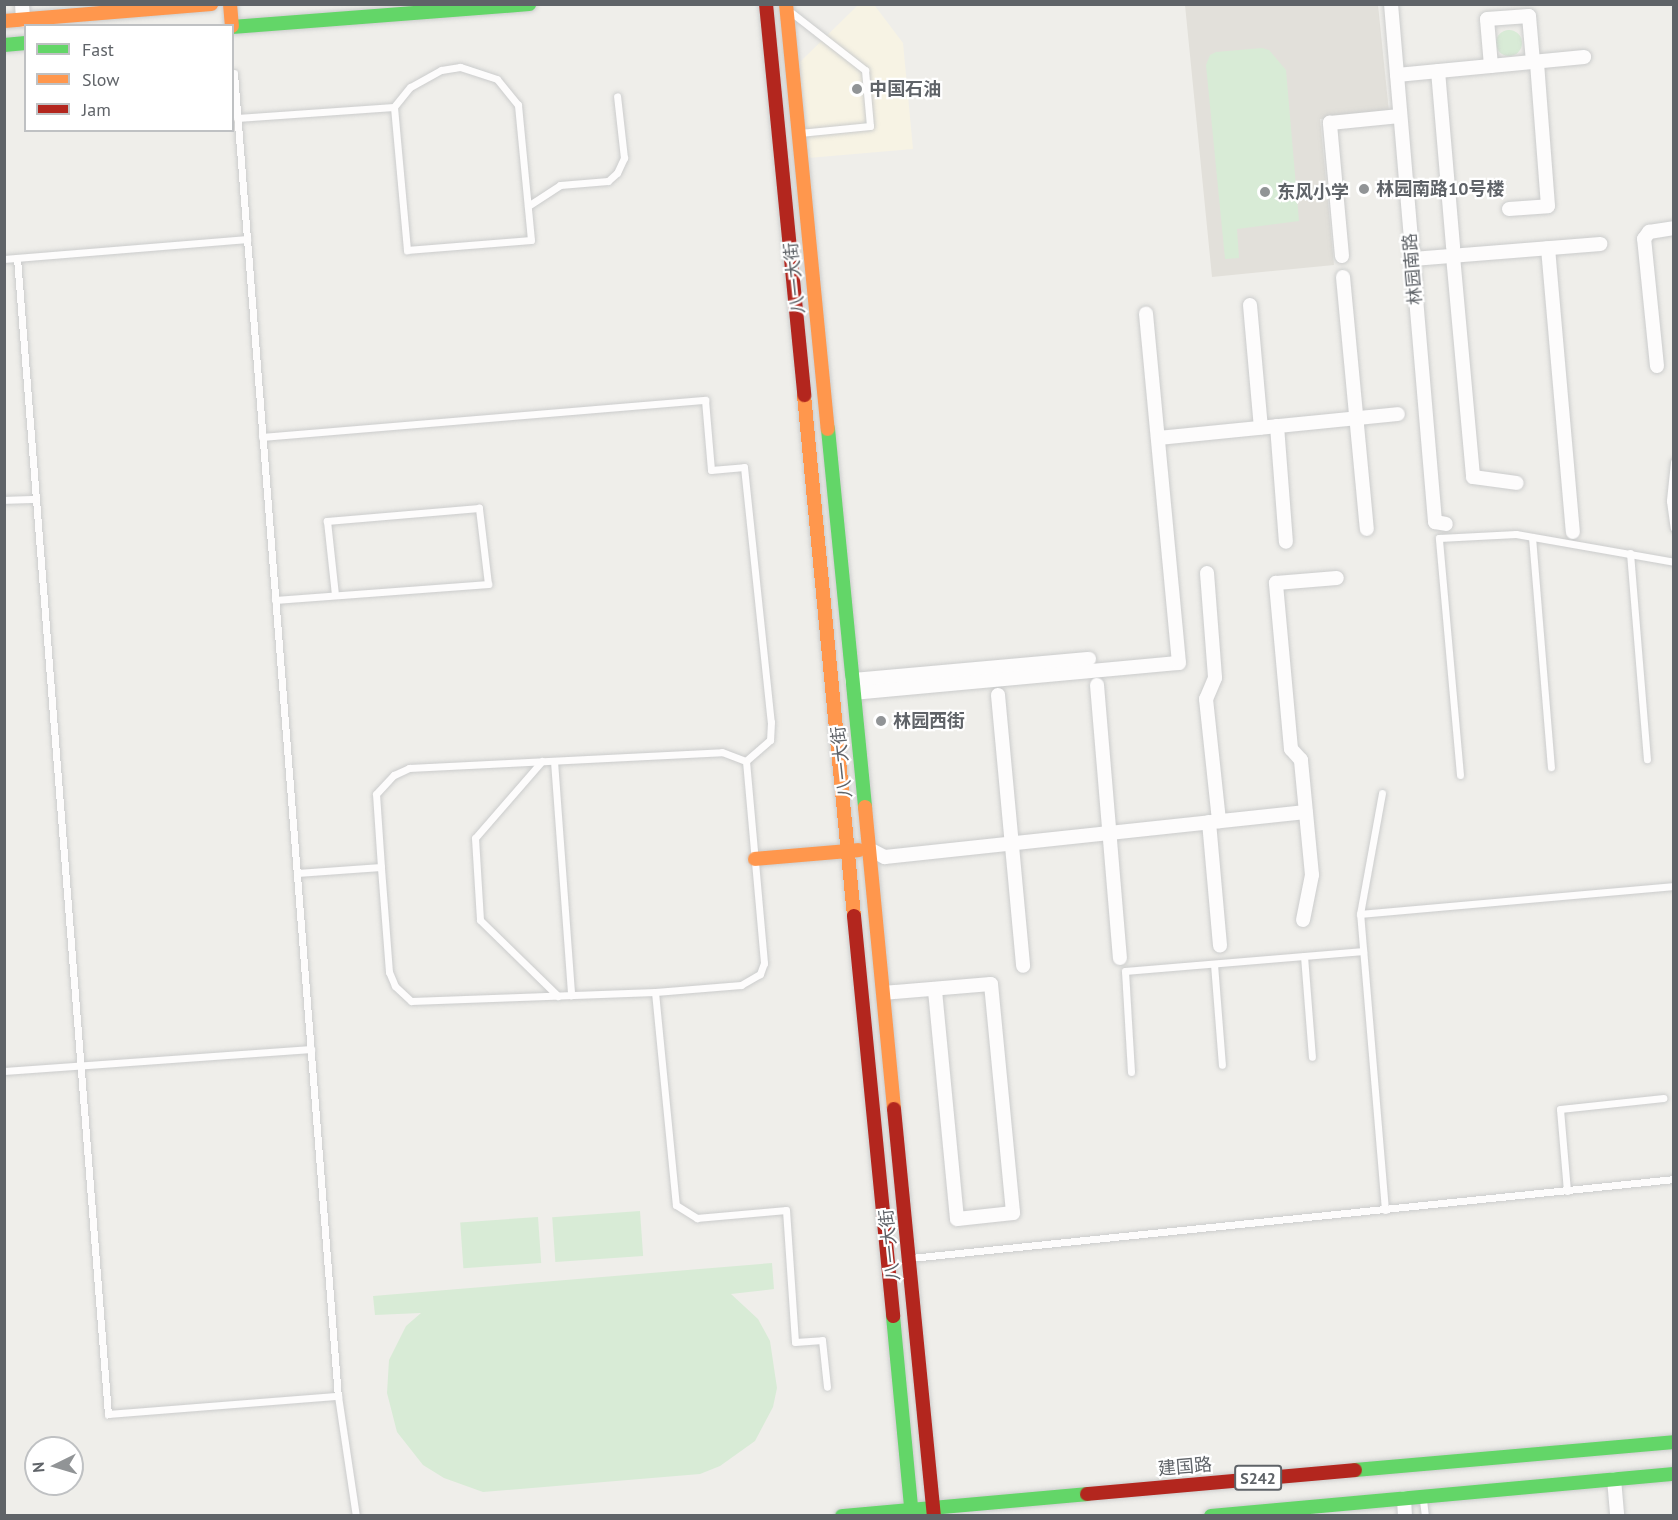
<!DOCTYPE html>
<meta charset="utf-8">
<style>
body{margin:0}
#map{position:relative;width:1678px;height:1520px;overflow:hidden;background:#efeeea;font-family:"PT Sans","Noto Sans SC",sans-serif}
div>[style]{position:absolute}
.commercial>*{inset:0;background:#f7f3e4}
.education>*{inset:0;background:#e2e0da}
.green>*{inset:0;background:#d8ebd6;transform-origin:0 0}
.round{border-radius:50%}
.roads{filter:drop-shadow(0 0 2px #cbcccc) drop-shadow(0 0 2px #cbcccc)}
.lane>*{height:7px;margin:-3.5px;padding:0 3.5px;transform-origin:3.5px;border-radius:3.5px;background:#fdfcfc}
.street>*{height:14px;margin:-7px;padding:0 7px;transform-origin:7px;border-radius:7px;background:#fdfcfc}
.fast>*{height:14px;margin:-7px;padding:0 7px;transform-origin:7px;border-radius:7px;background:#63d668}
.slow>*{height:14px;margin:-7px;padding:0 7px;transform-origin:7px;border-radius:7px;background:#ff974d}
.jam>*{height:14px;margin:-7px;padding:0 7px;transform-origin:7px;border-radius:7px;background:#b3261e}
.dots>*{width:16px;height:16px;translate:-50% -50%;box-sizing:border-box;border:3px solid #fff;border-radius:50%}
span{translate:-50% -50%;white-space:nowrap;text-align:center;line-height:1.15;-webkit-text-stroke:4.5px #fff;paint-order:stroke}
.shield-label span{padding:2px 4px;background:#fff;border:2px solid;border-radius:4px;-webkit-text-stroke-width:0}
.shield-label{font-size:16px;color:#5f6368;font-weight:700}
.poi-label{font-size:18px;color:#5f6368;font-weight:700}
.left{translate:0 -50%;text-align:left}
.street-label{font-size:18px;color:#5f6368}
.frame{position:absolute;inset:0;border:6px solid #5f6368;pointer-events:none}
.legend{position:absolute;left:24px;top:24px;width:210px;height:108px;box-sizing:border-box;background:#fff;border:2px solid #bfc1c3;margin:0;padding:8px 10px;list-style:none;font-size:18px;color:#5f6368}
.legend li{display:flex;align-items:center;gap:12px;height:30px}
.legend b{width:30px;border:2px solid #bfc1c3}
.north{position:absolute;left:24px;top:1436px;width:60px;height:60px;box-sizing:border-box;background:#fff;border:2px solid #bfc1c3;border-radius:50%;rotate:265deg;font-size:16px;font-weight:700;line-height:24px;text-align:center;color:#5f6368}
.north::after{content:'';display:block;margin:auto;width:21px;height:27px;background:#919496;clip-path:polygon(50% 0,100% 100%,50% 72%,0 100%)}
</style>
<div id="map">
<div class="commercial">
<i style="clip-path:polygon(857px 6px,875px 6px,903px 43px,913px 149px,808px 158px,800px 62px)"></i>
</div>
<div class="education">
<i style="clip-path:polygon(1185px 5px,1378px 5px,1389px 112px,1320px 119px,1334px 265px,1212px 277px)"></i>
</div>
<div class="green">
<i class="round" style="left:1496px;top:30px;width:26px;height:26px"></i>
<i style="clip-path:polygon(1262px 48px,1269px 50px,1286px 70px,1299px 221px,1237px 229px,1239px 258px,1225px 259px,1206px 65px,1210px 55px,1216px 52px)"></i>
<i style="left:640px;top:1211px;width:45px;height:88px;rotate:86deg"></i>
<i style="left:538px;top:1217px;width:46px;height:78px;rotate:86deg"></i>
<i style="clip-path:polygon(772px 1263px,774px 1289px,731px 1294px,758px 1319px,770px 1341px,777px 1388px,773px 1407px,755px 1441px,720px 1466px,700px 1474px,483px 1492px,444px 1478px,423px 1465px,397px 1432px,387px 1393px,389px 1360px,406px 1326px,421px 1313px,375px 1315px,373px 1296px)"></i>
</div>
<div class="roads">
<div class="lane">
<i style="left:792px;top:13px;width:93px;rotate:38deg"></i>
<i style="left:865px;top:70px;width:56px;rotate:84.9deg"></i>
<i style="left:870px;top:126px;width:71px;rotate:174.4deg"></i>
<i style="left:234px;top:73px;width:1327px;rotate:85.51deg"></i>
<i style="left:338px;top:1396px;width:121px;rotate:81.5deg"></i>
<i style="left:237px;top:118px;width:157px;rotate:-4deg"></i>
<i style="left:394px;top:107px;width:144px;rotate:84.8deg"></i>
<i style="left:407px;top:250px;width:124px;rotate:-4.6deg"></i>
<i style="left:531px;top:240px;width:136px;rotate:-95.5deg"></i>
<i style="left:518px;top:105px;width:33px;rotate:-129deg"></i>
<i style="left:497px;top:79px;width:39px;rotate:-162deg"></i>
<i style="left:460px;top:67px;width:19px;rotate:171deg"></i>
<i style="left:441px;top:70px;width:35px;rotate:151deg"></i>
<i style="left:410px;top:87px;width:26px;rotate:129deg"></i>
<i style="left:528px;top:206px;width:38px;rotate:-33deg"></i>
<i style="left:560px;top:185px;width:48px;rotate:-4.8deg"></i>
<i style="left:608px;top:181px;width:12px;rotate:-42deg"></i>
<i style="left:617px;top:173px;width:17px;rotate:-65deg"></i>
<i style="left:624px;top:158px;width:62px;rotate:-96.4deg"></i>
<i style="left:17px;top:258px;width:1160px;rotate:85.5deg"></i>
<i style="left:108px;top:1414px;width:231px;rotate:-4.5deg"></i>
<i style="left:4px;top:259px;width:244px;rotate:-4.7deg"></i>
<i style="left:262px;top:437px;width:445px;rotate:-4.8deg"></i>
<i style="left:705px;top:400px;width:70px;rotate:85.1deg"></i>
<i style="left:711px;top:470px;width:33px;rotate:-5deg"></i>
<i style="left:744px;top:467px;width:256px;rotate:84deg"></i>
<i style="left:771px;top:722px;width:18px;rotate:93deg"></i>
<i style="left:770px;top:740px;width:32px;rotate:139deg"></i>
<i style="left:746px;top:761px;width:203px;rotate:84.9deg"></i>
<i style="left:764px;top:963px;width:12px;rotate:110deg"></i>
<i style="left:760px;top:974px;width:22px;rotate:150deg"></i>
<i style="left:741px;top:985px;width:86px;rotate:175.3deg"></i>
<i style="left:655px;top:992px;width:244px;rotate:177.9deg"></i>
<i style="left:411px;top:1001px;width:22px;rotate:-137deg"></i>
<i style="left:395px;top:986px;width:15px;rotate:-113deg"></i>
<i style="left:389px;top:972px;width:105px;rotate:-94.4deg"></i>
<i style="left:381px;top:867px;width:73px;rotate:-93.9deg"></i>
<i style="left:376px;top:794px;width:26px;rotate:-47deg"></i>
<i style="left:394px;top:775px;width:17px;rotate:-25deg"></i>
<i style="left:409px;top:768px;width:313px;rotate:-2.9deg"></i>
<i style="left:722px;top:752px;width:26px;rotate:21deg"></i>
<i style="left:1674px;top:462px;width:39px;rotate:96deg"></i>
<i style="left:1670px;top:501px;width:27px;rotate:82deg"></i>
<i style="left:4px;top:500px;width:32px;rotate:-2deg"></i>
<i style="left:1532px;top:537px;width:231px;rotate:85.3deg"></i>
<i style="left:1630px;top:553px;width:207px;rotate:85.3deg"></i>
<i style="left:275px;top:600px;width:214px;rotate:-4.3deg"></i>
<i style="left:488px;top:584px;width:77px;rotate:-96.8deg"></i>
<i style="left:479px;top:508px;width:153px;rotate:175.1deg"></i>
<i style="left:327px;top:521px;width:74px;rotate:83.8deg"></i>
<i style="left:542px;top:761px;width:102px;rotate:131deg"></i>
<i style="left:475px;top:838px;width:82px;rotate:86.5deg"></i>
<i style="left:480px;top:920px;width:109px;rotate:44.3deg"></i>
<i style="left:554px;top:761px;width:235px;rotate:85.8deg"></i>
<i style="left:1460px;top:775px;width:238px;rotate:-95.1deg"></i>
<i style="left:1439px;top:538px;width:77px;rotate:-3deg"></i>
<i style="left:1516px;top:534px;width:160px;rotate:10deg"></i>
<i style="left:297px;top:873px;width:84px;rotate:-4.1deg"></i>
<i style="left:1360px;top:914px;width:123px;rotate:-79.7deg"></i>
<i style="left:1304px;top:956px;width:101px;rotate:85.5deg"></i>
<i style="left:1214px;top:964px;width:101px;rotate:85.5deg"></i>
<i style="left:655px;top:992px;width:214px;rotate:84.4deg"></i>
<i style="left:676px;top:1205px;width:25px;rotate:32deg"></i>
<i style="left:697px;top:1218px;width:89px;rotate:-5.1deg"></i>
<i style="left:786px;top:1210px;width:132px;rotate:86.1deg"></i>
<i style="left:795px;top:1342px;width:27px;rotate:-4deg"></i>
<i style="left:822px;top:1340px;width:47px;rotate:83.9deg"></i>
<i style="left:4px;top:1071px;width:308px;rotate:-4.1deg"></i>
<i style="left:1131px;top:1072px;width:101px;rotate:-93.4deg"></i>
<i style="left:1125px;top:971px;width:239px;rotate:-4.8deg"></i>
<i style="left:1567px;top:1191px;width:82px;rotate:-94.9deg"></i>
<i style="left:1560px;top:1109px;width:104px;rotate:-6.1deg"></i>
<i style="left:1385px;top:1210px;width:297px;rotate:-94.8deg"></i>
<i style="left:1360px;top:914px;width:315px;rotate:-5.1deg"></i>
<i style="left:911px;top:1258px;width:767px;rotate:-5.91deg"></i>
<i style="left:1423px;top:1500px;width:16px;rotate:83deg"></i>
</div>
<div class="street">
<i style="left:22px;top:4px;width:16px;rotate:86deg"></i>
<i style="left:1391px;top:4px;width:520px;rotate:85.14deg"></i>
<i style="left:1435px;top:522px;width:11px;rotate:10deg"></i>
<i style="left:1491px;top:66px;width:47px;rotate:-94.9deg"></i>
<i style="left:1487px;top:19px;width:42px;rotate:-4.1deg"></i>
<i style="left:1529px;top:16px;width:46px;rotate:85deg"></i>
<i style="left:1438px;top:71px;width:177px;rotate:85.1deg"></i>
<i style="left:1397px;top:75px;width:188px;rotate:-5.5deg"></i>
<i style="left:1509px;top:209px;width:39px;rotate:-4deg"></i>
<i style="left:1548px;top:206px;width:144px;rotate:-94.4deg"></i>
<i style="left:1548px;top:248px;width:285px;rotate:85deg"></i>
<i style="left:1342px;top:256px;width:134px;rotate:-95.2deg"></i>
<i style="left:1330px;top:123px;width:70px;rotate:-5.7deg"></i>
<i style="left:1453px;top:256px;width:222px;rotate:84.8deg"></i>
<i style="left:1473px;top:477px;width:44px;rotate:7.8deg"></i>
<i style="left:1413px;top:259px;width:188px;rotate:-4.6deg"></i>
<i style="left:1343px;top:277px;width:253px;rotate:84.6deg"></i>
<i style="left:1250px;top:305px;width:123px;rotate:84.9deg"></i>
<i style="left:1657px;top:366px;width:128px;rotate:-95.8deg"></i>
<i style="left:1644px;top:239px;width:9px;rotate:-54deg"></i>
<i style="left:1649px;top:232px;width:25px;rotate:-9deg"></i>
<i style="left:1277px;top:426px;width:116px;rotate:85.6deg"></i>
<i style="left:1158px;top:438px;width:241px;rotate:-5.7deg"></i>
<i style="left:1207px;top:573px;width:105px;rotate:85.6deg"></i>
<i style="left:1215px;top:678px;width:23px;rotate:113deg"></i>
<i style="left:1206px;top:699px;width:123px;rotate:83.9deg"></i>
<i style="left:852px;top:680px;width:238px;rotate:-5.1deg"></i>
<i style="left:1097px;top:685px;width:274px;rotate:85.2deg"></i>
<i style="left:854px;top:693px;width:326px;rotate:-5.3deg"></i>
<i style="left:1179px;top:663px;width:351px;rotate:-95.4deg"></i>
<i style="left:998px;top:695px;width:272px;rotate:84.7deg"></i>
<i style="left:1209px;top:822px;width:124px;rotate:84.9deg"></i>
<i style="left:869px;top:849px;width:18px;rotate:27deg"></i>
<i style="left:885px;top:857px;width:423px;rotate:-6.1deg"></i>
<i style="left:1303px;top:920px;width:46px;rotate:-78.7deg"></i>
<i style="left:1312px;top:875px;width:116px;rotate:-95.5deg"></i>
<i style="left:1301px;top:760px;width:15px;rotate:-132deg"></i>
<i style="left:1291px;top:749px;width:167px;rotate:-95.2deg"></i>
<i style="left:1276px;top:583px;width:61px;rotate:-4.7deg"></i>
<i style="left:883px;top:993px;width:108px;rotate:-4.8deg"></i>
<i style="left:991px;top:984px;width:230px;rotate:84.5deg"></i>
<i style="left:1013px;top:1213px;width:56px;rotate:173.9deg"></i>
<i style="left:957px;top:1219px;width:231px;rotate:-95.5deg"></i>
<i style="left:1614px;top:1479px;width:37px;rotate:85deg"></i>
<i style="left:1404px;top:1498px;width:18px;rotate:87deg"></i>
</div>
<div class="fast">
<i style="left:232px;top:27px;width:298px;rotate:-4.4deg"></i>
<i style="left:4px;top:45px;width:22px;rotate:-5deg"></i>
<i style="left:828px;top:429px;width:380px;rotate:84.4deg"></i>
<i style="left:893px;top:1316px;width:201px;rotate:84.6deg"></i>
<i style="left:1355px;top:1470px;width:320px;rotate:-5deg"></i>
<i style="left:842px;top:1516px;width:246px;rotate:-5.1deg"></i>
<i style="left:1211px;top:1516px;width:465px;rotate:-5.2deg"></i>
</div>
<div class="slow">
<i style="left:230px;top:4px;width:22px;rotate:85deg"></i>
<i style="left:786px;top:4px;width:427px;rotate:84.4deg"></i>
<i style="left:4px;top:21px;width:208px;rotate:-4.7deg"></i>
<i style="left:804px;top:395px;width:523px;rotate:84.52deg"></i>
<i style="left:865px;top:807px;width:303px;rotate:84.5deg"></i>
<i style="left:755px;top:859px;width:104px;rotate:-4.9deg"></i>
</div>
<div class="jam">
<i style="left:766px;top:4px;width:393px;rotate:84.4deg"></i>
<i style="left:854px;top:916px;width:402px;rotate:84.4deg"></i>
<i style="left:894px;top:1109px;width:409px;rotate:84.4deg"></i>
<i style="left:1087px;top:1494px;width:269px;rotate:-5.1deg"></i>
</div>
</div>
<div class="dots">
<i style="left:857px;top:89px;background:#919496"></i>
<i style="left:1364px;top:189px;background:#919496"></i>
<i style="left:1265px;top:192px;background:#919496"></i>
<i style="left:881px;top:721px;background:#919496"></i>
</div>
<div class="shield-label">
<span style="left:1258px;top:1478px">S242</span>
</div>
<div class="poi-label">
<span class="left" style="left:869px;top:89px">中国石油</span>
<span class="left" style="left:1376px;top:189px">林园南路10号楼</span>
<span class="left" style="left:1277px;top:192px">东风小学</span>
<span class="left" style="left:893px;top:721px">林园西街</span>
</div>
<div class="street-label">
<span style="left:1413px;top:269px;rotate:-95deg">林园南路</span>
<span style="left:795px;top:278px;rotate:-96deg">八一大街</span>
<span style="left:842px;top:762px;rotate:-96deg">八一大街</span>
<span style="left:890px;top:1245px;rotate:-96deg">八一大街</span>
<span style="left:1185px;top:1467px;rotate:-5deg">建国路</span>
</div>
<div class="frame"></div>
<ul class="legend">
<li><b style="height:8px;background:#63d668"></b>Fast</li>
<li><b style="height:8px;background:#ff974d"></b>Slow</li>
<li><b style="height:8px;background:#b3261e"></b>Jam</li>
</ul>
<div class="north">N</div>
</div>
